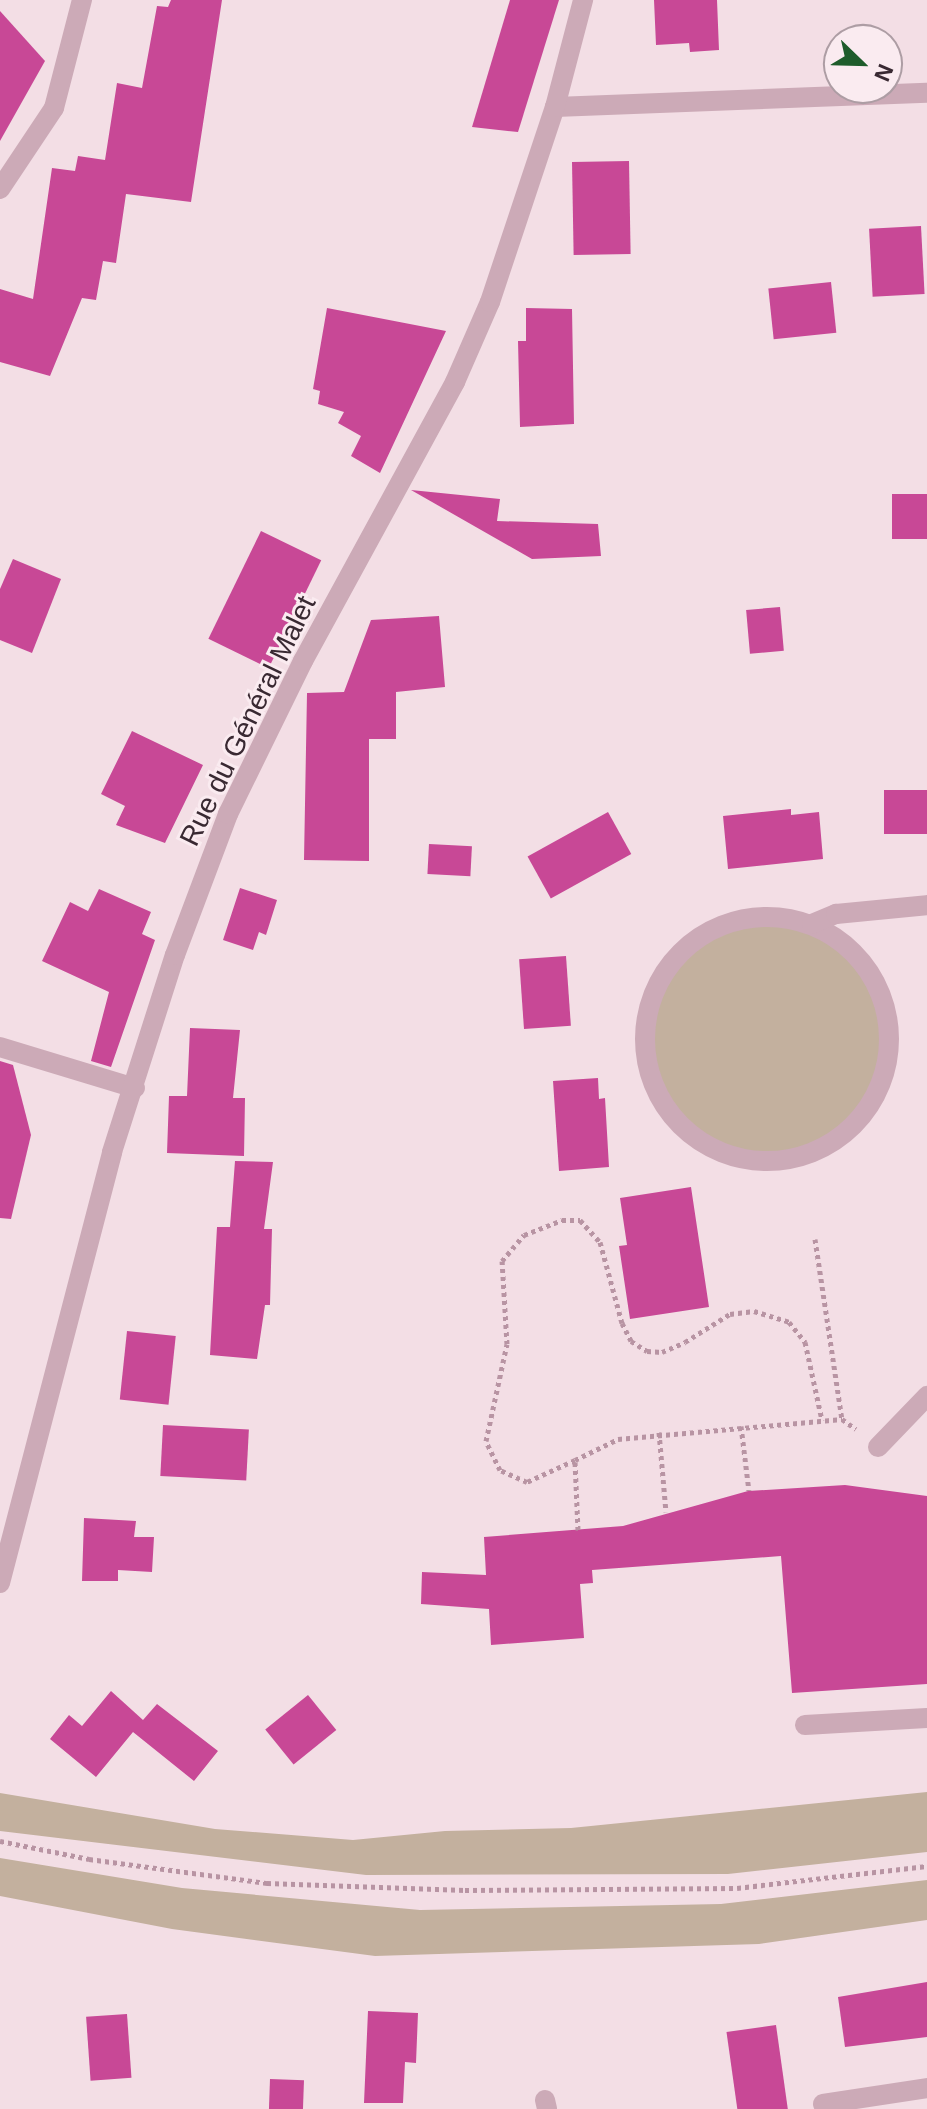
<!DOCTYPE html>
<meta charset="utf-8">
<style>
body{margin:0}
#map{position:relative;width:927px;height:2109px;overflow:hidden;background:#f3dee5;font-family:Arial,sans-serif}
div>[style]{position:absolute}
.green>*{inset:0;background:#c3b09e}
.round{border-radius:50%}
.building>*{inset:0;background:#c84896;transform-origin:0 0}
.path>*{height:5px;margin-top:-2.5px;transform-origin:0;background:repeating-linear-gradient(90deg,#b894a3 0 4px,transparent 0 8px)}
.service>*{height:20px;margin:-10px;padding:0 10px;transform-origin:10px;border-radius:10px;background:#ccaab7}
.minor>*{height:20px;margin:-10px;padding:0 10px;transform-origin:10px;border-radius:10px;background:#ccaab7}
.minor>.ring{margin:-10px;padding:0;box-sizing:content-box;background:none;border:20px solid #ccaab7;border-radius:50%}
.tertiary>*{height:20px;margin:-10px;padding:0 10px;transform-origin:10px;border-radius:10px;background:#ccaab7}
span{translate:-50% -50%;white-space:nowrap;text-align:center;line-height:1.15;-webkit-text-stroke:6px #faebf0;paint-order:stroke}
.street-label{font-size:28px;color:#392932}
.north{position:absolute;left:823px;top:24px;width:80px;height:80px;box-sizing:border-box;background:#faebf0;border:2px solid #ad9da4;border-radius:50%;rotate:113deg;font-size:22px;font-weight:700;line-height:32px;text-align:center;color:#392932}
.north::after{content:'';display:block;margin:auto;width:28px;height:36px;background:#1e5c2b;clip-path:polygon(50% 0,100% 100%,50% 72%,0 100%)}
</style>
<div id="map">
<div class="green">
<i class="round" style="left:645px;top:917px;width:244px;height:244px"></i>
<i style="clip-path:polygon(927px 1792px,927px 1852px,728px 1874px,366px 1875px,0 1831px,0 1793px,215px 1829px,353px 1840px,445px 1831px,571px 1828px)"></i>
<i style="clip-path:polygon(0 1858px,182px 1888px,420px 1910px,721px 1904px,927px 1880px,927px 1920px,759px 1944px,375px 1956px,172px 1929px,0 1896px)"></i>
</div>
<div class="building">
<i style="clip-path:polygon(171px 0,222px 0,191px 202px,126px 194px,116px 263px,103px 261px,96px 300px,82px 298px,50px 376px,0 362px,0 289px,33px 299px,52px 168px,75px 171px,78px 156px,105px 160px,117px 83px,142px 88px,157px 6px,168px 7px)"></i>
<i style="clip-path:polygon(510px 0,559px 0,518px 132px,472px 127px)"></i>
<i style="clip-path:polygon(654px 0,717px 0,719px 50px,690px 52px,689px 43px,656px 45px)"></i>
<i style="clip-path:polygon(0 11px,45px 61px,0 141px)"></i>
<i style="left:629px;top:161px;width:93px;height:57px;rotate:89deg"></i>
<i style="left:921px;top:226px;width:68px;height:52px;rotate:87deg"></i>
<i style="left:831px;top:282px;width:51px;height:63px;rotate:84deg"></i>
<i style="clip-path:polygon(327px 308px,446px 331px,380px 473px,351px 456px,361px 436px,338px 423px,344px 412px,318px 404px,320px 391px,313px 389px)"></i>
<i style="clip-path:polygon(526px 308px,572px 309px,574px 424px,520px 427px,518px 341px,526px 341px)"></i>
<i style="clip-path:polygon(411px 490px,500px 499px,497px 521px,598px 524px,601px 556px,532px 559px)"></i>
<i style="left:892px;top:494px;width:35px;height:45px"></i>
<i style="left:261px;top:531px;width:67px;height:120px;rotate:26deg"></i>
<i style="clip-path:polygon(13px 559px,61px 579px,32px 653px,0 640px,0 589px)"></i>
<i style="left:780px;top:607px;width:44px;height:34px;rotate:85deg"></i>
<i style="clip-path:polygon(439px 616px,445px 687px,396px 692px,396px 739px,369px 739px,369px 861px,304px 860px,307px 693px,344px 692px,371px 620px)"></i>
<i style="clip-path:polygon(132px 731px,203px 765px,165px 843px,116px 825px,125px 806px,101px 794px)"></i>
<i style="left:927px;top:790px;width:44px;height:43px;rotate:90deg"></i>
<i style="clip-path:polygon(791px 809px,791px 815px,819px 812px,823px 859px,728px 869px,723px 816px)"></i>
<i style="left:608px;top:812px;width:48px;height:92px;rotate:61deg"></i>
<i style="left:429px;top:844px;width:43px;height:30px;rotate:3deg"></i>
<i style="clip-path:polygon(240px 888px,277px 900px,266px 935px,259px 932px,253px 950px,223px 940px)"></i>
<i style="clip-path:polygon(99px 889px,151px 912px,142px 934px,155px 940px,111px 1067px,91px 1061px,109px 992px,42px 961px,70px 902px,88px 911px)"></i>
<i style="left:566px;top:956px;width:70px;height:47px;rotate:86deg"></i>
<i style="clip-path:polygon(190px 1028px,240px 1030px,233px 1098px,245px 1098px,244px 1156px,167px 1153px,169px 1096px,187px 1096px)"></i>
<i style="clip-path:polygon(0 1061px,13px 1065px,31px 1135px,11px 1219px,0 1218px)"></i>
<i style="clip-path:polygon(598px 1078px,599px 1099px,605px 1098px,609px 1167px,559px 1171px,553px 1081px)"></i>
<i style="clip-path:polygon(235px 1161px,273px 1162px,264px 1229px,272px 1229px,270px 1305px,265px 1305px,257px 1359px,210px 1355px,217px 1227px,230px 1227px)"></i>
<i style="clip-path:polygon(691px 1187px,709px 1307px,630px 1319px,619px 1246px,627px 1245px,620px 1198px)"></i>
<i style="left:127px;top:1331px;width:49px;height:69px;rotate:6deg"></i>
<i style="left:163px;top:1425px;width:86px;height:51px;rotate:3deg"></i>
<i style="clip-path:polygon(845px 1485px,927px 1496px,927px 1684px,792px 1693px,781px 1556px,592px 1570px,593px 1583px,580px 1584px,584px 1638px,491px 1645px,489px 1609px,421px 1604px,422px 1572px,486px 1575px,484px 1537px,623px 1526px,748px 1491px)"></i>
<i style="clip-path:polygon(84px 1518px,136px 1521px,134px 1537px,154px 1537px,152px 1572px,118px 1570px,118px 1581px,82px 1581px)"></i>
<i style="clip-path:polygon(111px 1691px,143px 1720px,157px 1704px,218px 1751px,194px 1781px,133px 1732px,96px 1777px,50px 1739px,69px 1715px,82px 1726px)"></i>
<i style="left:308px;top:1695px;width:45px;height:55px;rotate:51deg"></i>
<i style="clip-path:polygon(927px 1982px,927px 2037px,845px 2047px,838px 1997px)"></i>
<i style="clip-path:polygon(368px 2011px,418px 2013px,416px 2063px,405px 2062px,403px 2103px,364px 2103px)"></i>
<i style="left:127px;top:2014px;width:64px;height:41px;rotate:86deg"></i>
<i style="left:776px;top:2025px;width:85px;height:50px;rotate:82deg"></i>
<i style="left:270px;top:2079px;width:34px;height:30px;rotate:2deg"></i>
</div>
<div class="path">
<i style="left:815px;top:1239px;width:182px;rotate:81.5deg"></i>
<i style="left:741px;top:1426px;width:65px;rotate:83deg"></i>
<i style="left:659px;top:1432px;width:80px;rotate:85deg"></i>
<i style="left:575px;top:1460px;width:53px;rotate:155.4deg"></i>
<i style="left:527px;top:1482px;width:30px;rotate:-156deg"></i>
<i style="left:500px;top:1470px;width:32px;rotate:-116deg"></i>
<i style="left:486px;top:1441px;width:99px;rotate:-77.8deg"></i>
<i style="left:507px;top:1344px;width:83px;rotate:-93.4deg"></i>
<i style="left:502px;top:1261px;width:34px;rotate:-50deg"></i>
<i style="left:524px;top:1235px;width:41px;rotate:-21.5deg"></i>
<i style="left:562px;top:1220px;width:18px"></i>
<i style="left:580px;top:1220px;width:30px;rotate:48deg"></i>
<i style="left:600px;top:1242px;width:84px;rotate:74.8deg"></i>
<i style="left:622px;top:1323px;width:20px;rotate:63deg"></i>
<i style="left:631px;top:1341px;width:19px;rotate:32deg"></i>
<i style="left:647px;top:1351px;width:15px;rotate:4deg"></i>
<i style="left:662px;top:1352px;width:25px;rotate:-23deg"></i>
<i style="left:685px;top:1342px;width:53px;rotate:-31.9deg"></i>
<i style="left:730px;top:1314px;width:24px;rotate:-7deg"></i>
<i style="left:754px;top:1311px;width:37px;rotate:17deg"></i>
<i style="left:789px;top:1322px;width:26px;rotate:51deg"></i>
<i style="left:805px;top:1342px;width:80px;rotate:77.7deg"></i>
<i style="left:578px;top:1530px;width:70px;rotate:-92.5deg"></i>
<i style="left:575px;top:1460px;width:48px;rotate:-26deg"></i>
<i style="left:618px;top:1439px;width:225px;rotate:-5.1deg"></i>
<i style="left:842px;top:1419px;width:17px;rotate:36deg"></i>
<i style="left:0;top:1841px;width:91px;rotate:11.4deg"></i>
<i style="left:89px;top:1859px;width:180px;rotate:7.7deg"></i>
<i style="left:267px;top:1883px;width:198px;rotate:2deg"></i>
<i style="left:465px;top:1890px;width:272px;rotate:-0.4deg"></i>
<i style="left:737px;top:1888px;width:191px;rotate:-6.6deg"></i>
</div>
<div class="service">
<i style="left:0;top:1047px;width:141px;rotate:16.9deg"></i>
<i style="left:805px;top:1725px;width:122px;rotate:-3.3deg"></i>
<i style="left:823px;top:2104px;width:105px;rotate:-8.7deg"></i>
</div>
<div class="minor">
<i style="left:555px;top:107px;width:372px;rotate:-2.2deg"></i>
<i class="ring" style="left:645px;top:917px;width:224px;height:224px"></i>
<i style="left:812px;top:924px;width:26px;rotate:-23deg"></i>
<i style="left:836px;top:914px;width:91px;rotate:-5.6deg"></i>
<i style="left:878px;top:1447px;width:71px;rotate:-46.1deg"></i>
<i style="left:0;top:1583px;width:445px;rotate:-75.4deg"></i>
<i style="left:112px;top:1152px;width:207px;rotate:-72.3deg"></i>
<i style="left:175px;top:955px;width:151px;rotate:-69.4deg"></i>
<i style="left:228px;top:814px;width:170px;rotate:-63.9deg"></i>
<i style="left:303px;top:661px;width:318px;rotate:-61.4deg"></i>
<i style="left:455px;top:382px;width:87px;rotate:-66.4deg"></i>
<i style="left:490px;top:302px;width:206px;rotate:-71.6deg"></i>
<i style="left:555px;top:107px;width:111px;rotate:-75.3deg"></i>
<i style="left:545px;top:2100px;width:9px;rotate:77deg"></i>
</div>
<div class="tertiary">
<i style="left:0;top:189px;width:97px;rotate:-56.3deg"></i>
<i style="left:54px;top:108px;width:112px;rotate:-75.5deg"></i>
</div>
<div class="street-label">
<span style="left:248px;top:721px;rotate:-64deg">Rue du Général Malet</span>
</div>
<div class="north">N</div>
</div>
